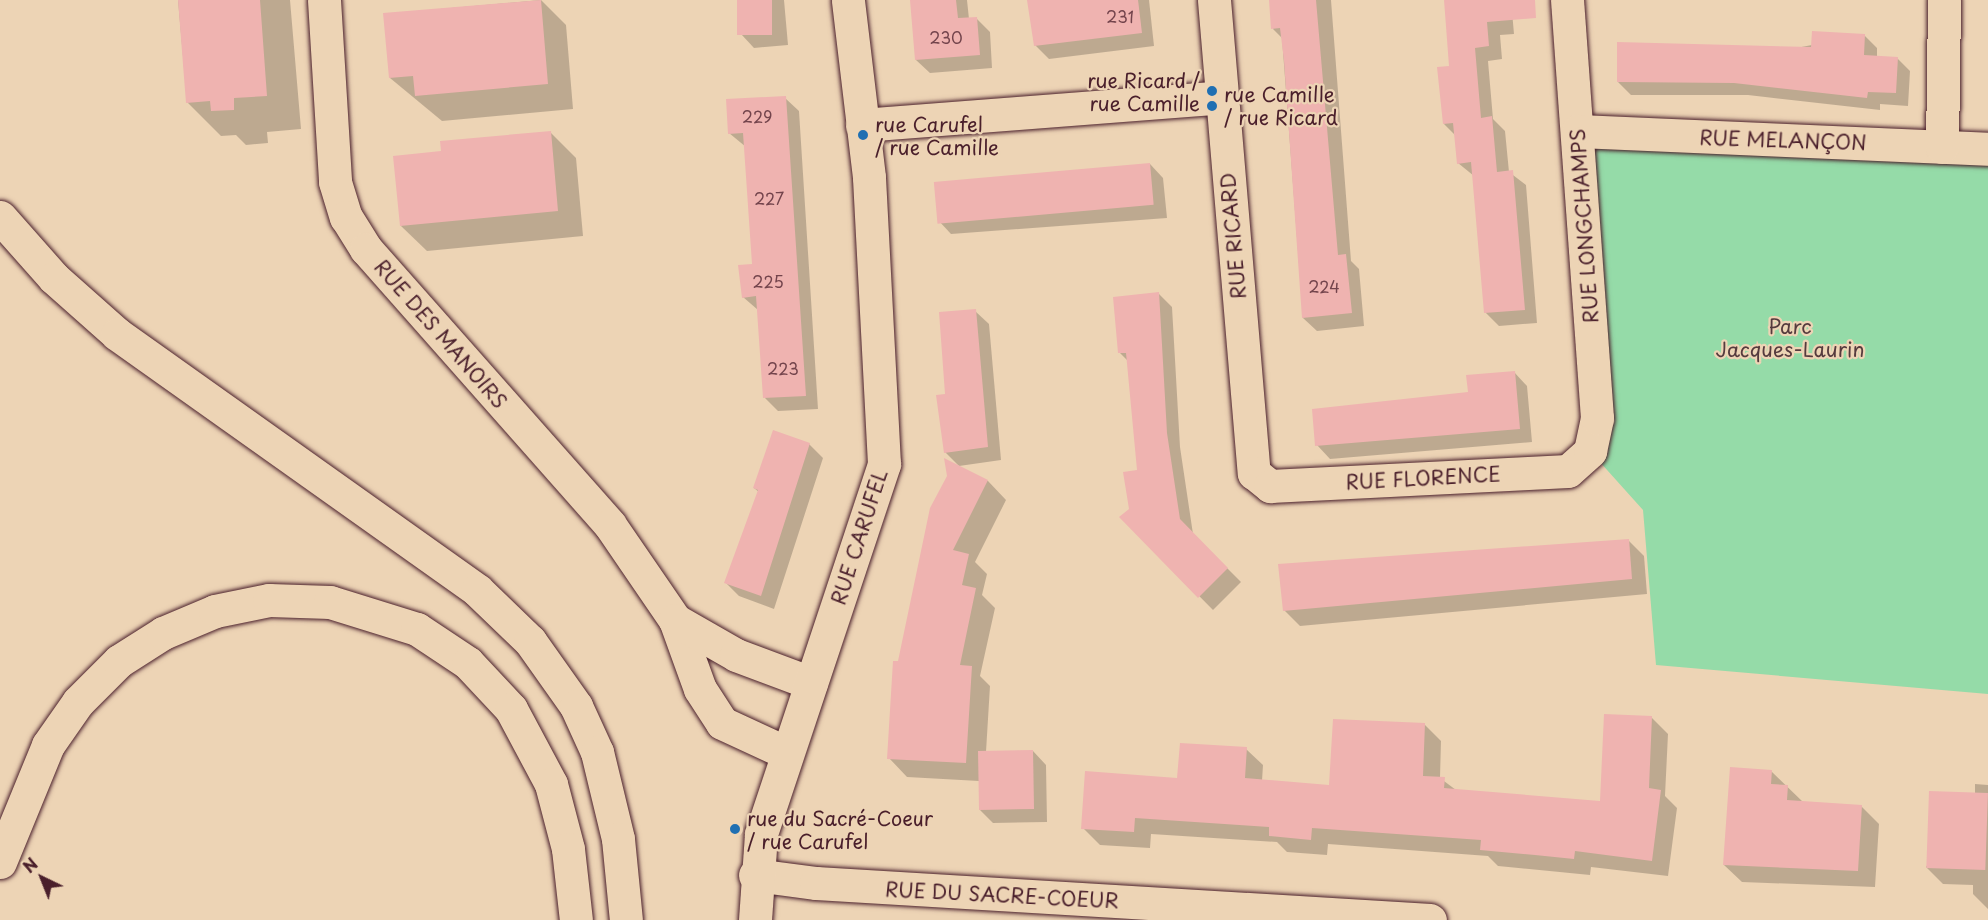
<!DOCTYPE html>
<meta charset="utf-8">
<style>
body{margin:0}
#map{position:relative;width:1988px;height:920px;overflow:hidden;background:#edd4b5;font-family:"Playpen Sans",sans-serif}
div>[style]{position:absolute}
.green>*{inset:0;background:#95dba8}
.shadow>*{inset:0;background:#0003}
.building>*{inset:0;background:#efb3b0;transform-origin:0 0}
.roads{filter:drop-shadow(0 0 2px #4a1f2b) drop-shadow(0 0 2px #4a1f2b)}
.minor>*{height:33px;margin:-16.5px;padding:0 16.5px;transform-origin:16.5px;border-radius:16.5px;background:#edd4b5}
.motorway>*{height:33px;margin:-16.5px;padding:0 16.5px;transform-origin:16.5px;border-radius:16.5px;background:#edd4b5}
.dots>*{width:16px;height:16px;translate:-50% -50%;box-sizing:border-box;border:3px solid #edd4b5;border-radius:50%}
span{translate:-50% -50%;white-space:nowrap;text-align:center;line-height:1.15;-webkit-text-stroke:4.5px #edd4b5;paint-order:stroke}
.number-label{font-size:16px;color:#73444c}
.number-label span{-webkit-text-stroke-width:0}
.poi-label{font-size:20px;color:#4a1f2b}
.right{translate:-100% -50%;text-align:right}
.left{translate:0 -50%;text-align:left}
.street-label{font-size:20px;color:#4a1f2b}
.park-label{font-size:20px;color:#553b3e}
.north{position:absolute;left:12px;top:848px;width:60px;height:60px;-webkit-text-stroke:4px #edd4b5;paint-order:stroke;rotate:317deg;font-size:16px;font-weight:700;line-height:24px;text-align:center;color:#4a1f2b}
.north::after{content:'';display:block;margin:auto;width:21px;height:27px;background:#4a1f2b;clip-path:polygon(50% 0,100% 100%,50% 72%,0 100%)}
</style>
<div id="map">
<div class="green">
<i style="clip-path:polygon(1578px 131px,1988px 149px,1988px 694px,1656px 665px,1643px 510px,1590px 451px)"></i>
</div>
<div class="shadow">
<i style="clip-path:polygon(178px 0,290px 0,301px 129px,267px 132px,268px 143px,246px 145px,236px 135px,221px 136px,187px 102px)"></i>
<i style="clip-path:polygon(541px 0,566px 25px,573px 109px,442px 121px,390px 78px,384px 14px)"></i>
<i style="clip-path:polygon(738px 0,784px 0,788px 45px,754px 48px,741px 34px)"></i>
<i style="clip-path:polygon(911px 0,967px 0,969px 19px,976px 18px,990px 32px,992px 68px,930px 73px,916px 60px)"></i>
<i style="clip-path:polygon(1039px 0,1149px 0,1154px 46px,1049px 59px,1035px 45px)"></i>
<i style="clip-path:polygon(1283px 0,1331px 0,1351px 261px,1359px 269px,1364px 326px,1317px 331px,1303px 318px,1282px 38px,1273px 29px)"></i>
<i style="clip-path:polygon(1445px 0,1511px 0,1514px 34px,1500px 35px,1502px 59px,1488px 61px,1493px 119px,1505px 131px,1509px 172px,1526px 185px,1537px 323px,1499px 326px,1485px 312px,1474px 176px,1458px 163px,1455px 135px,1444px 124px,1451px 67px)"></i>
<i style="clip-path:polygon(1864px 35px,1877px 48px,1877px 57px,1897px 58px,1910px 71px,1908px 106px,1880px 104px,1880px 110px,1748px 95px,1631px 95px,1618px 82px)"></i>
<i style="clip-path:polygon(785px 98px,799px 111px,818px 409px,778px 411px,765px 398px,758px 310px,743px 297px,754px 265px,746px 147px,729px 133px)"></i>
<i style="clip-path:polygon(550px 132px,576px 158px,583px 236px,427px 251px,401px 226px,443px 153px)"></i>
<i style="clip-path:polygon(1150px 164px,1163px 178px,1167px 218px,951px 234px,938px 220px)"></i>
<i style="clip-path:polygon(1159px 294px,1172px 307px,1180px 447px,1193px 534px,1241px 582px,1213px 610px,1121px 517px,1130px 509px,1138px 471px,1129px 362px,1120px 353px)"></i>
<i style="clip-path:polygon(975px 311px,989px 324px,1001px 460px,959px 466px,945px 452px,946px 395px)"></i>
<i style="clip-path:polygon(1514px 372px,1527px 386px,1532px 442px,1330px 459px,1317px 445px,1469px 393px)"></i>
<i style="clip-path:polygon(809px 444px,823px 458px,774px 609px,739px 596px,726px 583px,759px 492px,754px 488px)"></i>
<i style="clip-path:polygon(946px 460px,988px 481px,1006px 500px,975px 562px,987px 574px,982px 595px,995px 608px,980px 676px,990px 686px,986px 752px,1033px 751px,1046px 765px,1047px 822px,993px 823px,980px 810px,979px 781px,907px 777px,889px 758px,899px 663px,948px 476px)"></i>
<i style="clip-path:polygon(1628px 540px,1644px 556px,1647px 594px,1300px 626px,1284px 610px)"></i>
<i style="clip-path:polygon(1651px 717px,1668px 734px,1665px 796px,1677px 808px,1668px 876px,1591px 867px,1590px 875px,1498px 866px,1488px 856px,1328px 844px,1327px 855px,1287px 852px,1277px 842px,1151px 834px,1150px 848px,1100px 845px,1083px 828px,1246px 749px,1263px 765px,1262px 781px,1330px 787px,1424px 724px,1441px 741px,1440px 778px,1456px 790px,1601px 803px)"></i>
<i style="clip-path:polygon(1771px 771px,1804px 803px,1861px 806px,1879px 824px,1875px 887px,1742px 882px,1724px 865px)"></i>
<i style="clip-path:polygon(1975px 784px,1988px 785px,1988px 909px,1973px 894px,1973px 885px,1943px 884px,1926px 867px,1975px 794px)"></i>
</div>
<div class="building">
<i style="clip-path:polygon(178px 0,260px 0,267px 96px,234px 98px,234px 110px,211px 111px,210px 101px,186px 103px)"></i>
<i style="clip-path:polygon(541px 0,548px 84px,415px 96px,413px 76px,389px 78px,383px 13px)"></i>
<i style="left:737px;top:0;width:35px;height:35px"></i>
<i style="clip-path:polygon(910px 0,956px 0,958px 18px,977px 17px,980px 55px,915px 60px)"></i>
<i style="clip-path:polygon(1027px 0,1138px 0,1142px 33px,1034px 46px)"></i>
<i style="clip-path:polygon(1269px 0,1316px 0,1338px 255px,1346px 254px,1352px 313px,1302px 318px,1284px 61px,1280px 28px,1271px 29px)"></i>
<i style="clip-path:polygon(1444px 0,1535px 0,1536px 18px,1487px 22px,1489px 46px,1475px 48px,1481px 118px,1492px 116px,1497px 172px,1513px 170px,1525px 310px,1484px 313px,1471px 162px,1457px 164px,1453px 123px,1443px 124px,1437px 67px,1449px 66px)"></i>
<i style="clip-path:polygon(1812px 31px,1865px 34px,1864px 55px,1898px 57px,1896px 93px,1868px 92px,1867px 98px,1734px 83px,1617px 82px,1617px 42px,1811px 47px)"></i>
<i style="clip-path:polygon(786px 96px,806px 396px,763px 398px,756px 296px,742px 298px,738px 265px,752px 264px,743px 133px,728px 134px,726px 99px)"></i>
<i style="clip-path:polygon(551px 131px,558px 211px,400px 226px,393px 156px,441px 151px,440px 141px)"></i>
<i style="left:1150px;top:163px;width:42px;height:217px;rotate:85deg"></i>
<i style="clip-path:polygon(1159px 292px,1167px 433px,1180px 519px,1228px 568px,1198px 598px,1119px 517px,1129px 509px,1123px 472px,1137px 470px,1126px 353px,1118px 353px,1113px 297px)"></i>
<i style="clip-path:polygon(976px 309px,988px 447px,944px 453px,936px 395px,945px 394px,939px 312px)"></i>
<i style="clip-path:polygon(1515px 371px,1520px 429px,1315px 446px,1312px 409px,1468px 392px,1466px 375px)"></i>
<i style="clip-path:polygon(773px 430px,810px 443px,761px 596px,724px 583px,758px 490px,753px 488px)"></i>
<i style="clip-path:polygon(944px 458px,988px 480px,953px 550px,969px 554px,962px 585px,976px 588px,960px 665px,972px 666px,966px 763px,887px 759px,893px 661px,898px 661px,930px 508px,947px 476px)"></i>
<i style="clip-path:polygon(1629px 539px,1632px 579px,1283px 611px,1278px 564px)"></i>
<i style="clip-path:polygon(1604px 714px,1652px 716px,1649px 788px,1661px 790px,1652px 861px,1575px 851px,1574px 859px,1535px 855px,1480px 850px,1481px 840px,1312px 828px,1311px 840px,1269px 836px,1269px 827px,1135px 818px,1134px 832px,1081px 829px,1085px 771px,1177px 778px,1180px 743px,1247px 747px,1245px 778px,1329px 785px,1333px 719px,1425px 723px,1423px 776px,1445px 777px,1444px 788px,1600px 801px)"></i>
<i style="left:1033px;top:750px;width:59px;height:55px;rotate:89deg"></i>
<i style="clip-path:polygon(1730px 767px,1772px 770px,1771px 784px,1788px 785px,1787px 800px,1862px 805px,1858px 871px,1723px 865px)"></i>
<i style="left:1929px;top:791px;width:59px;height:77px;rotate:2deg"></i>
</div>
<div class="roads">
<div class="minor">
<i style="left:324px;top:0;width:182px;rotate:86.5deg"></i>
<i style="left:335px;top:182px;width:37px;rotate:73deg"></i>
<i style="left:346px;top:217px;width:38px;rotate:58deg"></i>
<i style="left:366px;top:249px;width:368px;rotate:48.5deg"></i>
<i style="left:610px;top:525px;width:115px;rotate:55.6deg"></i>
<i style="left:675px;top:620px;width:73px;rotate:70.1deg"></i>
<i style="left:700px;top:689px;width:40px;rotate:57.1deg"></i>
<i style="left:722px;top:723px;width:72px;rotate:24.8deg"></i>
<i style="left:1214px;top:0;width:475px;rotate:85.2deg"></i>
<i style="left:1254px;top:473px;width:21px;rotate:39deg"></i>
<i style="left:1270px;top:486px;width:298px;rotate:-2.9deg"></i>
<i style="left:1568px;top:471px;width:30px;rotate:-42deg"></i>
<i style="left:1590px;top:451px;width:34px;rotate:-78deg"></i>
<i style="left:1597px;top:418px;width:419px;rotate:-94.1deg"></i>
<i style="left:862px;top:125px;width:361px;rotate:-4.4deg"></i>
<i style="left:1578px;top:131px;width:410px;rotate:2.5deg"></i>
<i style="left:1942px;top:147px;width:147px;rotate:-89.2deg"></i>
<i style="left:675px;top:620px;width:70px;rotate:29.8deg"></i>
<i style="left:736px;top:655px;width:80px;rotate:20.5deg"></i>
<i style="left:755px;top:875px;width:62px;rotate:7.5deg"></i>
<i style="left:816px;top:883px;width:615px;rotate:3.45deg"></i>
<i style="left:755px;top:920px;width:86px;rotate:-86deg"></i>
<i style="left:761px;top:834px;width:390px;rotate:-71.6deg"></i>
<i style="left:884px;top:464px;width:287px;rotate:-93deg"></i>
<i style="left:869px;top:177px;width:178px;rotate:-96.8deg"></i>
</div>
<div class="motorway">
<i style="left:0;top:217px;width:81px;rotate:48.5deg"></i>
<i style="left:54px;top:278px;width:84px;rotate:41.6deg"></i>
<i style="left:117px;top:334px;width:442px;rotate:35.4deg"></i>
<i style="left:477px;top:590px;width:74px;rotate:43.9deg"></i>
<i style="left:530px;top:641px;width:80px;rotate:54.7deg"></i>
<i style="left:576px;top:706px;width:51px;rotate:65.5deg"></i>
<i style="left:597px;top:752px;width:89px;rotate:76.4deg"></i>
<i style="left:618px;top:839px;width:81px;rotate:84.4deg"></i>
<i style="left:0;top:862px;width:126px;rotate:-67.7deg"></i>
<i style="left:48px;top:745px;width:52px;rotate:-55.1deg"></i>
<i style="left:78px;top:702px;width:58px;rotate:-45deg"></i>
<i style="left:119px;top:661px;width:52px;rotate:-32.5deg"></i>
<i style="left:163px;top:633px;width:56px;rotate:-22.9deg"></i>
<i style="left:215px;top:611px;width:55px;rotate:-11.5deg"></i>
<i style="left:269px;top:600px;width:61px;rotate:1.9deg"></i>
<i style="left:330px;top:602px;width:91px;rotate:17.2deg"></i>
<i style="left:417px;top:629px;width:61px;rotate:33.7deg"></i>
<i style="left:468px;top:663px;width:63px;rotate:46.9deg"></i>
<i style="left:511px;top:709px;width:85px;rotate:61.9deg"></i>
<i style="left:551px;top:784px;width:67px;rotate:75.3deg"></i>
<i style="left:568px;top:849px;width:71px;rotate:83.6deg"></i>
</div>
</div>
<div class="dots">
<i style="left:1212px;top:91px;background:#1f6fb2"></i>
<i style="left:1212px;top:106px;background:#1f6fb2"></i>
<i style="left:863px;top:135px;background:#1f6fb2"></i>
<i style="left:735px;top:829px;background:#1f6fb2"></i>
</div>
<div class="number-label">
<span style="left:1120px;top:16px">231</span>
<span style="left:946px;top:37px">230</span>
<span style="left:757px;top:116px">229</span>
<span style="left:769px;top:198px">227</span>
<span style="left:768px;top:281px">225</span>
<span style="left:1324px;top:286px">224</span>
<span style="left:783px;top:368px">223</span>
</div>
<div class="poi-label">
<span class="right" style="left:1200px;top:92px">rue Ricard /<br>rue Camille</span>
<span class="left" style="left:1224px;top:106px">rue Camille<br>/ rue Ricard</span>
<span class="left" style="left:875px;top:136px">rue Carufel<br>/ rue Camille</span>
<span class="left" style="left:747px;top:830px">rue du Sacré-Coeur<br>/ rue Carufel</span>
</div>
<div class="street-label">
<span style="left:1783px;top:140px;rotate:2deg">RUE MELANÇON</span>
<span style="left:1584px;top:226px;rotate:-94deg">RUE LONGCHAMPS</span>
<span style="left:1233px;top:236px;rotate:-95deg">RUE RICARD</span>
<span style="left:441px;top:334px;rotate:49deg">RUE DES MANOIRS</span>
<span style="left:1423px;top:478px;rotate:-3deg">RUE FLORENCE</span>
<span style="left:859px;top:537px;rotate:-72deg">RUE CARUFEL</span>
<span style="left:1002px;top:895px;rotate:3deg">RUE DU SACRE-COEUR</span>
</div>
<div class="park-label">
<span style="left:1790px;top:338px">Parc<br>Jacques-Laurin</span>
</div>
<div class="north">N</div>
</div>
